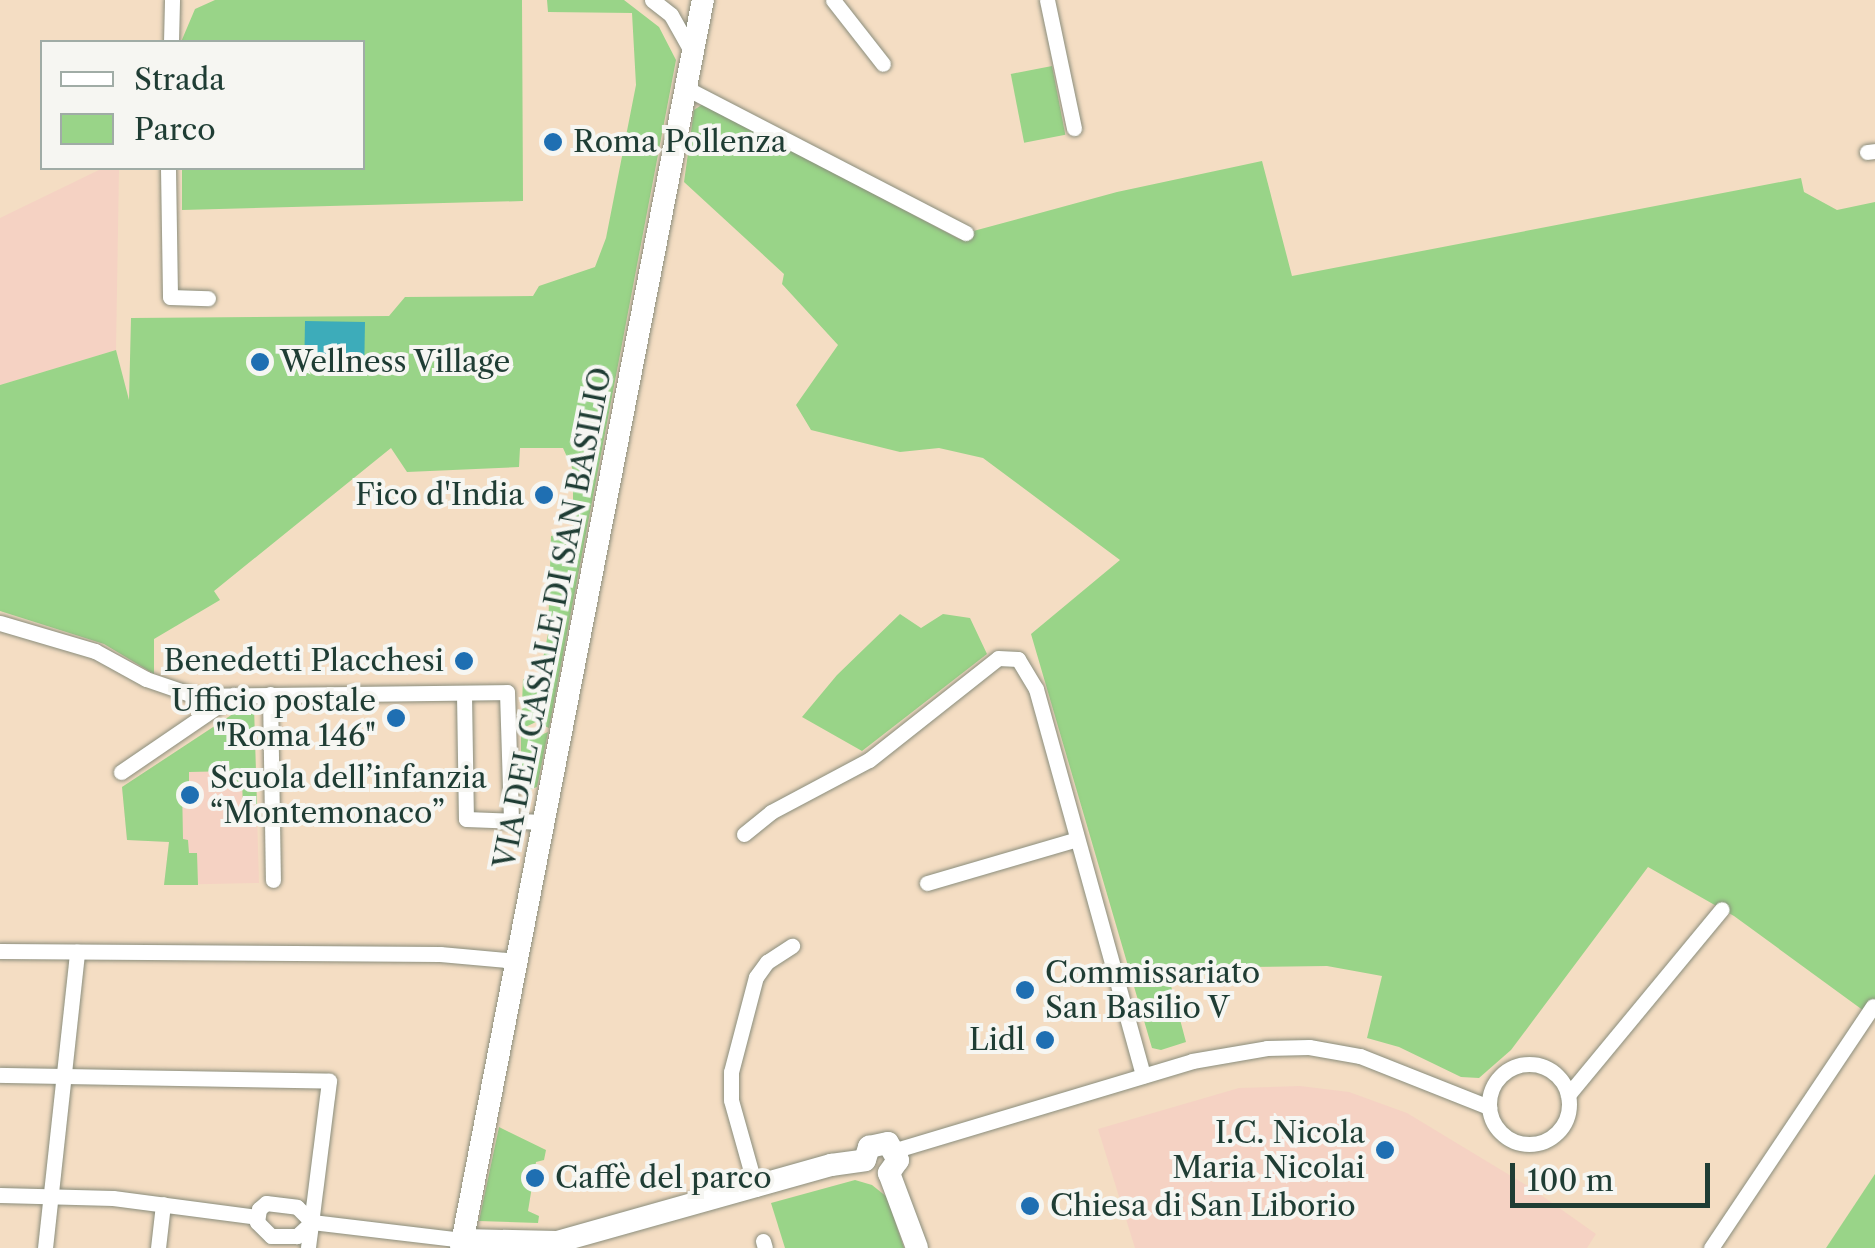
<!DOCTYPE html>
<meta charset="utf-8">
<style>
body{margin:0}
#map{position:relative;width:1875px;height:1248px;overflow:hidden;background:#f4ddc3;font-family:"Libre Caslon Text",serif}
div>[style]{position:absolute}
.built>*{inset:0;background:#f5d2c3}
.green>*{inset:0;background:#99d488;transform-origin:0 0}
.water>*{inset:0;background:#3dacba;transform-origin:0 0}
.roads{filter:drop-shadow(0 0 2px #8a8d7c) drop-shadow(0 0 2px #8a8d7c)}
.street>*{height:15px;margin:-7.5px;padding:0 7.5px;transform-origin:7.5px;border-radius:7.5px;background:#fff}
.street>.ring{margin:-7.5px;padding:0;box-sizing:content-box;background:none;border:15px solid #fff;border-radius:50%}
.secondary>*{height:22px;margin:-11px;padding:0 11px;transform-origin:11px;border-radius:11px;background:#fff}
.dots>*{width:28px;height:28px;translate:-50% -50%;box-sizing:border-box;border:5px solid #f6f6f2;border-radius:50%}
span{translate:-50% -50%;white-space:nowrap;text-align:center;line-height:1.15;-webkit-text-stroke:8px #f6f6f2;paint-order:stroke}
.poi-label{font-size:30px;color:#1f3d34}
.left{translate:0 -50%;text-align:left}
.right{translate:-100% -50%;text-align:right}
.street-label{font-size:30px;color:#1f3d34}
.legend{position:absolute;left:40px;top:40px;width:325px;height:130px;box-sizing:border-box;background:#f6f6f2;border:2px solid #a0aca6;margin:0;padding:12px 18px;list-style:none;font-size:30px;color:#1f3d34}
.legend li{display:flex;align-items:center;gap:20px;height:50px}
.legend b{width:50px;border:2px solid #a0aca6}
.scale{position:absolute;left:1510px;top:1163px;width:200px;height:45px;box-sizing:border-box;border:5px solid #1f3d34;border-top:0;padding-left:12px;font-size:30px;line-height:35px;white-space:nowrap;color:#1f3d34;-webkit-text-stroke:8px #f6f6f2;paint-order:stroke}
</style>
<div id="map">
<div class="built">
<i style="clip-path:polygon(103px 168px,119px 168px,116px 350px,0 385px,0 218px)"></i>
<i style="clip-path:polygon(254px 707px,259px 883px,164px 885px,169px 842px,127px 840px,122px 787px,242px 708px)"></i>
<i style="clip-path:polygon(1300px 1086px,1349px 1092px,1407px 1113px,1531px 1188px,1596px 1234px,1587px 1248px,1135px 1248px,1098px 1129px,1239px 1088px)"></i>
</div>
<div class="green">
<i style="clip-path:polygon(215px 0,522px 0,523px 201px,182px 210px,182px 168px,362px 168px,362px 42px,181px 42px,195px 9px)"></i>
<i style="clip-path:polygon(547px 0,624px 0,659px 27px,676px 60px,549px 728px,536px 722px,521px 729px,523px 679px,539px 678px,548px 634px,551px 536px,573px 531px,573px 470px,563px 448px,520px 448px,519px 467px,407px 472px,391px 448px,214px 591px,220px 600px,154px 639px,154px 674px,104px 644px,0 611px,0 385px,116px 350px,129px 400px,131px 318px,389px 316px,405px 297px,533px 296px,539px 286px,595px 267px,606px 238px,636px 85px,632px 13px,548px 12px)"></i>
<i style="left:1052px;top:66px;width:70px;height:42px;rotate:79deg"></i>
<i style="clip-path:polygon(703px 104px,959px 239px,966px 233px,1117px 192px,1262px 161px,1292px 276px,1801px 178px,1804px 192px,1837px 210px,1875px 202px,1875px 1019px,1734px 916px,1648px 867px,1511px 1050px,1479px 1078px,1461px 1077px,1399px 1047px,1367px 1038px,1382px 976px,1327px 966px,1243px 967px,1170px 982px,1186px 1042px,1161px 1050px,1152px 1048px,1031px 634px,1120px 560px,983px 458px,939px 448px,900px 452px,811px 430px,796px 405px,838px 345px,782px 284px,784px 274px,684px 182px,694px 110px)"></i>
<i style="clip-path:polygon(900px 614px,921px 628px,943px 614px,970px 618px,987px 654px,862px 751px,802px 717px,837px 675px)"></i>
<i style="clip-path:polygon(254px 707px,257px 804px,243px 805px,242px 783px,234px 783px,233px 771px,189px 772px,189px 783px,182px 784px,183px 839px,188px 840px,189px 853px,197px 853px,198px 885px,164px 885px,169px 842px,127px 840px,122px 787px,242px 708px)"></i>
<i style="clip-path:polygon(521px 732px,534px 738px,548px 732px,537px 787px,528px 790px,521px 785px)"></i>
<i style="clip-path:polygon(499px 1127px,546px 1150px,544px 1160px,536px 1162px,528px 1211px,539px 1216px,538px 1223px,479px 1221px)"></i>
<i style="clip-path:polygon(1875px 1174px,1875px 1248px,1826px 1248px)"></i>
<i style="clip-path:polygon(855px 1180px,872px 1185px,887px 1197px,904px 1248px,785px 1248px,771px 1203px)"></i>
</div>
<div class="water">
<i style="left:305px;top:321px;width:60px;height:33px;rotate:1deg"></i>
</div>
<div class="roads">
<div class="street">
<i style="left:652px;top:0;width:24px;rotate:38deg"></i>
<i style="left:671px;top:15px;width:47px;rotate:60.7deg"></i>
<i style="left:833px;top:0;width:81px;rotate:52deg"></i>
<i style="left:1047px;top:0;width:131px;rotate:78.1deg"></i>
<i style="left:171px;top:42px;width:42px;rotate:-88.6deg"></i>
<i style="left:688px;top:89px;width:313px;rotate:27.4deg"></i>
<i style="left:1867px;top:152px;width:8px;rotate:-7deg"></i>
<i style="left:168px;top:168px;width:129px;rotate:89.1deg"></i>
<i style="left:170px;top:297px;width:38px;rotate:2deg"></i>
<i style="left:0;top:623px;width:99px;rotate:16.4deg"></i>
<i style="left:95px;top:651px;width:58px;rotate:28.8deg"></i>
<i style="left:146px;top:679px;width:53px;rotate:18.8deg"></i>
<i style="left:196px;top:696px;width:311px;rotate:-0.7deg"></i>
<i style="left:507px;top:692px;width:128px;rotate:88.2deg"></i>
<i style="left:270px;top:694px;width:186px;rotate:89.1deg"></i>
<i style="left:464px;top:694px;width:125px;rotate:89.1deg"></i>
<i style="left:466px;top:819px;width:78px;rotate:2.2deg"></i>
<i style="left:121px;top:772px;width:137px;rotate:-34.3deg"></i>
<i style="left:744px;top:834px;width:35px;rotate:-39deg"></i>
<i style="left:771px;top:812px;width:111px;rotate:-28deg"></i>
<i style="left:869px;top:760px;width:164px;rotate:-38.3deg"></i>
<i style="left:998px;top:658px;width:20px;rotate:3deg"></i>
<i style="left:1018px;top:659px;width:35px;rotate:59deg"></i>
<i style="left:1036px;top:689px;width:401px;rotate:74.5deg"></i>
<i style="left:927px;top:883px;width:156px;rotate:-16.3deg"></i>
<i style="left:0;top:951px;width:440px;rotate:0.4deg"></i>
<i style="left:440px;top:954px;width:77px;rotate:5.2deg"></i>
<i class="ring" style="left:1489px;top:1064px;width:65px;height:65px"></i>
<i style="left:0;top:1075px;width:329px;rotate:1deg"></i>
<i style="left:329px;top:1081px;width:168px;rotate:97.2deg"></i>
<i style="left:1568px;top:1095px;width:241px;rotate:-50.4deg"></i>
<i style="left:896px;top:1150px;width:309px;rotate:-16.7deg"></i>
<i style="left:1192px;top:1061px;width:76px;rotate:-9.8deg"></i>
<i style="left:1267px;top:1048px;width:42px;rotate:-1.4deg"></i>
<i style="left:1309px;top:1047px;width:52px;rotate:10deg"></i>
<i style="left:1360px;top:1056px;width:139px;rotate:21.6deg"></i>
<i style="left:756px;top:1189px;width:92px;rotate:-105.7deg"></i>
<i style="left:731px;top:1100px;width:28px;rotate:-90deg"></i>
<i style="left:731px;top:1072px;width:98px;rotate:-75.3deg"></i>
<i style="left:756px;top:977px;width:19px;rotate:-54deg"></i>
<i style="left:767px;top:962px;width:30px;rotate:-33deg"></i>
<i style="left:0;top:1195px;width:113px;rotate:1.5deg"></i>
<i style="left:113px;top:1198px;width:145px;rotate:7.5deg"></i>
<i style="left:266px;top:1203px;width:31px;rotate:7deg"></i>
<i style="left:297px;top:1207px;width:21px;rotate:45deg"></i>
<i style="left:312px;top:1222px;width:21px;rotate:137deg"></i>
<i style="left:297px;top:1236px;width:26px;rotate:180deg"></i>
<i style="left:271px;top:1236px;width:20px;rotate:-135deg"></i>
<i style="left:257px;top:1222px;width:13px;rotate:-81deg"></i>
<i style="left:259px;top:1209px;width:9px;rotate:-41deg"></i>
<i style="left:312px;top:1222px;width:151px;rotate:6.8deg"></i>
<i style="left:763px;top:1241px;width:7px;rotate:74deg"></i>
<i style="left:45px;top:1248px;width:298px;rotate:-83.8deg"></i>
<i style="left:158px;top:1248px;width:44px;rotate:-83.5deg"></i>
<i style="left:1711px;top:1248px;width:291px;rotate:-56.2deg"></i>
</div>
<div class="secondary">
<i style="left:865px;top:1160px;width:14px;rotate:-73deg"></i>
<i style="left:869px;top:1147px;width:19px;rotate:-12deg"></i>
<i style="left:888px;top:1143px;width:20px;rotate:60deg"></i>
<i style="left:898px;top:1160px;width:16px;rotate:125deg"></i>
<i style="left:889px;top:1173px;width:80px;rotate:69.5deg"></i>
<i style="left:462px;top:1240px;width:95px;rotate:1.2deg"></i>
<i style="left:557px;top:1242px;width:285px;rotate:-15.7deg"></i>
<i style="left:831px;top:1165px;width:34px;rotate:-8deg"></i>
<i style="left:461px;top:1248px;width:1271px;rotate:-79.03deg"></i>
</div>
</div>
<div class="dots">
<i style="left:553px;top:142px;background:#1f6fb2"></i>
<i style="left:260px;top:362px;background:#1f6fb2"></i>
<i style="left:544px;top:495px;background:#1f6fb2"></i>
<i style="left:464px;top:661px;background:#1f6fb2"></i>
<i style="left:396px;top:718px;background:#1f6fb2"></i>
<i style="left:190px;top:795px;background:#1f6fb2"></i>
<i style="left:1025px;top:990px;background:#1f6fb2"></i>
<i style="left:1045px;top:1040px;background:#1f6fb2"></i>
<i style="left:1385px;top:1150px;background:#1f6fb2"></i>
<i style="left:535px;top:1178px;background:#1f6fb2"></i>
<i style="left:1030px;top:1206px;background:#1f6fb2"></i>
</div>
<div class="poi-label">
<span class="left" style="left:573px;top:142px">Roma Pollenza</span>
<span class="left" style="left:280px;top:362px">Wellness Village</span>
<span class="right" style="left:524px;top:495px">Fico d'India</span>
<span class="right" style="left:444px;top:661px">Benedetti Placchesi</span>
<span class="right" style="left:376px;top:718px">Ufficio postale<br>"Roma 146"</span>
<span class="left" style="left:210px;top:795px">Scuola dell’infanzia<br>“Montemonaco”</span>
<span class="left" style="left:1045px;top:990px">Commissariato<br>San Basilio V</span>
<span class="right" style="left:1025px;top:1040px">Lidl</span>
<span class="right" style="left:1365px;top:1150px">I.C. Nicola<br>Maria Nicolai</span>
<span class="left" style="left:555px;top:1178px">Caffè del parco</span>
<span class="left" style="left:1050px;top:1206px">Chiesa di San Liborio</span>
</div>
<div class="street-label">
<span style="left:553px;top:618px;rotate:-79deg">VIA DEL CASALE DI SAN BASILIO</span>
</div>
<ul class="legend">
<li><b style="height:12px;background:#fff"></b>Strada</li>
<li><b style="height:28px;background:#99d488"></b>Parco</li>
</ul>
<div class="scale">100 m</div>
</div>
